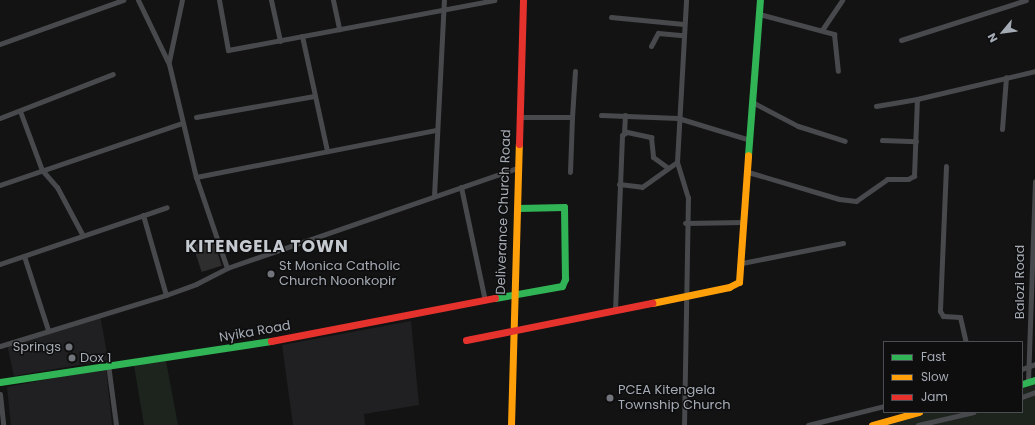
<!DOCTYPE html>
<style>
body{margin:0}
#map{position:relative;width:1035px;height:425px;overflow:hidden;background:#131314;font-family:Poppins,sans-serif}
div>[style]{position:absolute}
.built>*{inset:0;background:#202022}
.green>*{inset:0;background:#1d241e}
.building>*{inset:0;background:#2e2e2f;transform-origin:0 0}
.street>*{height:5px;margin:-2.5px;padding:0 2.5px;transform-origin:2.5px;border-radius:2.5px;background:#48494c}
.fast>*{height:7px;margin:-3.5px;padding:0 3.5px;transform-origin:3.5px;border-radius:3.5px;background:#30b455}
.slow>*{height:7px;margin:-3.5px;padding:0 3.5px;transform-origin:3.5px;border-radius:3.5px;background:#ff9f0a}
.jam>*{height:7px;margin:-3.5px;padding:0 3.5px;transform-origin:3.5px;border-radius:3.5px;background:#e5322d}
.dots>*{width:11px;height:11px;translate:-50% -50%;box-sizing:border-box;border:2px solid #0e0e0f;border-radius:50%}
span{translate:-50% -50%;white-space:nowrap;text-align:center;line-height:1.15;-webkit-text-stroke:3px #0e0e0f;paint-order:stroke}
.street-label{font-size:13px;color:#a5abb4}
.poi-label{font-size:13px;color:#a5abb4}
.left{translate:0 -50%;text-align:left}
.right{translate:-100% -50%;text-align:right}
.district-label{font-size:17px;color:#c5c9d0;font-weight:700;letter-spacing:1px}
.legend{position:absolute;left:883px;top:341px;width:140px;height:72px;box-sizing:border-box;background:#0e0e0f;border:1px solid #4a4d51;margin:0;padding:5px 7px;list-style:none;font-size:12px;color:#a5abb4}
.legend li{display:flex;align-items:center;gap:8px;height:20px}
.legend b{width:20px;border:1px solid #4a4d51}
.north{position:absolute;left:983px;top:12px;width:40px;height:40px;-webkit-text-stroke:3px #0e0e0f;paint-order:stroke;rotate:241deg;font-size:11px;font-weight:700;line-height:16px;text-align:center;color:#a5abb4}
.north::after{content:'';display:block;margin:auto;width:14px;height:18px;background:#a5abb4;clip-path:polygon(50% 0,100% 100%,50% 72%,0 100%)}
</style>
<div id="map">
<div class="built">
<i style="clip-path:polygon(100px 314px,108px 360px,14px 376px,7px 344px)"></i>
<i style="clip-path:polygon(411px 321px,419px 405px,364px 414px,365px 425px,293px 425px,282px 345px)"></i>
<i style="clip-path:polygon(106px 368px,112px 425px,11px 425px,7px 387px)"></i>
</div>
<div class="green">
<i style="clip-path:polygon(166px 361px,178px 425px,144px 425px,134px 365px)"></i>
<i style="clip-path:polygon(1035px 380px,1035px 425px,877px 425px,922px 412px,1022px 412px,1022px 384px)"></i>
</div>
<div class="building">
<i style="left:213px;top:239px;width:28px;height:21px;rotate:72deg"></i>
</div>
<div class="street">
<i style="left:138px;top:0;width:71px;rotate:64.2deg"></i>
<i style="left:169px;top:64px;width:116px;rotate:76.6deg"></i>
<i style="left:196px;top:177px;width:96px;rotate:71.2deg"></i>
<i style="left:219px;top:0;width:51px;rotate:79.8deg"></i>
<i style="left:228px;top:50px;width:271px;rotate:-10.6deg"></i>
<i style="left:271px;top:0;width:42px;rotate:77.6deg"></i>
<i style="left:333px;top:0;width:30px;rotate:78deg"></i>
<i style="left:759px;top:14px;width:78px;rotate:14.9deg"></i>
<i style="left:834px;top:34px;width:37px;rotate:84deg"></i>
<i style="left:611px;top:17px;width:73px;rotate:5.5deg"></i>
<i style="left:822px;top:30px;width:36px;rotate:-56deg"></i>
<i style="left:302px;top:36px;width:118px;rotate:77.7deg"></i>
<i style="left:901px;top:40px;width:131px;rotate:-17.7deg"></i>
<i style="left:0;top:44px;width:131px;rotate:-19.7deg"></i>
<i style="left:651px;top:46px;width:15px;rotate:-62deg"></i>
<i style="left:658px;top:33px;width:25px;rotate:5deg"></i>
<i style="left:169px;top:61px;width:62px;rotate:-78deg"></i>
<i style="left:752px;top:102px;width:52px;rotate:27.6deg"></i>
<i style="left:798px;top:126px;width:49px;rotate:17.7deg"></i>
<i style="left:876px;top:106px;width:42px;rotate:-9.7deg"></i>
<i style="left:20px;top:111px;width:63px;rotate:69.6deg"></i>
<i style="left:42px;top:170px;width:23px;rotate:49deg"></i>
<i style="left:57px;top:187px;width:53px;rotate:62deg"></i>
<i style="left:601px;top:115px;width:77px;rotate:2.2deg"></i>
<i style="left:678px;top:118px;width:75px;rotate:17deg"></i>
<i style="left:196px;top:117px;width:120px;rotate:-10.1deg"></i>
<i style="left:519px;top:117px;width:53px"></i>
<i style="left:572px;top:117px;width:55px;rotate:92.1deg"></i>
<i style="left:572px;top:117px;width:46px;rotate:-86.3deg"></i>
<i style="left:0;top:118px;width:121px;rotate:-21.3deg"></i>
<i style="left:1002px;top:129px;width:52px;rotate:-85.6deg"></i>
<i style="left:624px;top:133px;width:18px;rotate:-87deg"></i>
<i style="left:882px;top:140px;width:34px;rotate:2deg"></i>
<i style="left:677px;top:162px;width:37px;rotate:73deg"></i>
<i style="left:688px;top:197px;width:228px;rotate:91deg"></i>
<i style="left:946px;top:166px;width:145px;rotate:92.4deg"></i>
<i style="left:940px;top:311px;width:6px;rotate:59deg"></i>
<i style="left:943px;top:316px;width:17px;rotate:3deg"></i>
<i style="left:960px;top:317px;width:26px;rotate:77deg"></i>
<i style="left:748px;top:172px;width:95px;rotate:16.5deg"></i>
<i style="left:839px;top:199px;width:17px;rotate:7deg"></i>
<i style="left:856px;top:201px;width:38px;rotate:-35deg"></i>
<i style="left:887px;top:179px;width:21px"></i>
<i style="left:908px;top:179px;width:7px;rotate:-27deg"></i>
<i style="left:914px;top:176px;width:77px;rotate:-87.8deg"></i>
<i style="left:917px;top:99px;width:121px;rotate:-13.3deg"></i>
<i style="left:196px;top:177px;width:245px;rotate:-11.1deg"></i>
<i style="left:619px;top:184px;width:23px;rotate:7deg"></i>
<i style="left:642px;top:187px;width:43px;rotate:-35.5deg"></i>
<i style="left:677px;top:162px;width:162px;rotate:-86.8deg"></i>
<i style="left:0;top:185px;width:192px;rotate:-18.8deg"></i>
<i style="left:461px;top:187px;width:116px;rotate:78.1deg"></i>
<i style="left:434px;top:196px;width:196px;rotate:-87.1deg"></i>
<i style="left:143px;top:215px;width:83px;rotate:74deg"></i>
<i style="left:685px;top:223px;width:59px;rotate:-1deg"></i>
<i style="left:24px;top:256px;width:78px;rotate:72deg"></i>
<i style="left:742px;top:263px;width:103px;rotate:-11.2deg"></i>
<i style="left:0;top:264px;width:176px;rotate:-18.8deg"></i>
<i style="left:615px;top:310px;width:175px;rotate:-87.7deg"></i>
<i style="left:622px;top:135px;width:6px;rotate:-31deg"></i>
<i style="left:627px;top:132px;width:25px;rotate:12deg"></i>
<i style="left:651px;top:137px;width:20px;rotate:84deg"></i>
<i style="left:653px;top:157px;width:17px;rotate:36deg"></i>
<i style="left:0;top:346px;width:174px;rotate:-17.1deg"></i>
<i style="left:166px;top:295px;width:32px;rotate:-20deg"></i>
<i style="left:196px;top:284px;width:35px;rotate:-27deg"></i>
<i style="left:227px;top:268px;width:308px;rotate:-19deg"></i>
<i style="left:108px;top:364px;width:62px;rotate:82.5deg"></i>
<i style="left:1022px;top:369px;width:14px;rotate:-21deg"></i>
<i style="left:1028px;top:382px;width:201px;rotate:-88deg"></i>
<i style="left:0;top:394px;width:31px;rotate:84deg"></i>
<i style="left:1022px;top:397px;width:14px;rotate:-21deg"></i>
<i style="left:808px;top:425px;width:78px;rotate:-14deg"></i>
<i style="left:918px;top:425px;width:57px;rotate:-13.1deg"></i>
</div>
<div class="fast">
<i style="left:748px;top:155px;width:155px;rotate:-85.6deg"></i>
<i style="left:495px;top:298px;width:68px;rotate:-10.2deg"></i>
<i style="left:562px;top:286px;width:8px;rotate:-67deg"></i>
<i style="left:565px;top:279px;width:72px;rotate:-90.8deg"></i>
<i style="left:564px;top:207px;width:46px;rotate:178.8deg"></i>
<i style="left:0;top:382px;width:274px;rotate:-8.6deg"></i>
<i style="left:1022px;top:384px;width:14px;rotate:-17deg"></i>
</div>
<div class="slow">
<i style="left:652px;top:303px;width:79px;rotate:-11.7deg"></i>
<i style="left:729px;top:287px;width:11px;rotate:-27deg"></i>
<i style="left:739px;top:282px;width:127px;rotate:-85.9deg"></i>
<i style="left:511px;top:425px;width:281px;rotate:-88.4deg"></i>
<i style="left:872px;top:425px;width:49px;rotate:-15.5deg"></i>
</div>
<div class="jam">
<i style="left:519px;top:144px;width:144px;rotate:-88.4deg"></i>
<i style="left:466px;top:340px;width:190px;rotate:-11.3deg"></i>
<i style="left:271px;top:341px;width:228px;rotate:-10.9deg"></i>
</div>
<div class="dots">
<i style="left:271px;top:274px;background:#72767c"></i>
<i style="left:69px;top:347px;background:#72767c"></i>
<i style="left:72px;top:358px;background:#72767c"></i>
<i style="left:610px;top:398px;background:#72767c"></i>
</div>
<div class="street-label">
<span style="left:504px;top:212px;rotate:-88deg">Deliverance Church Road</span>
<span style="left:1020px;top:282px;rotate:-90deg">Balozi Road</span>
<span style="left:255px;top:332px;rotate:-10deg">Nyika Road</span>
</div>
<div class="poi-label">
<span class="left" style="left:279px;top:274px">St Monica Catholic<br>Church Noonkopir</span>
<span class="right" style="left:61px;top:347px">Springs</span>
<span class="left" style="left:80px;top:358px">Dox 1</span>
<span class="left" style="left:618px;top:398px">PCEA Kitengela<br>Township Church</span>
</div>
<div class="district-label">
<span style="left:267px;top:247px">KITENGELA TOWN</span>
</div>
<ul class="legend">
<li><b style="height:5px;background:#30b455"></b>Fast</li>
<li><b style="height:5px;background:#ff9f0a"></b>Slow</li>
<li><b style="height:5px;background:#e5322d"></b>Jam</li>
</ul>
<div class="north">N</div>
</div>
